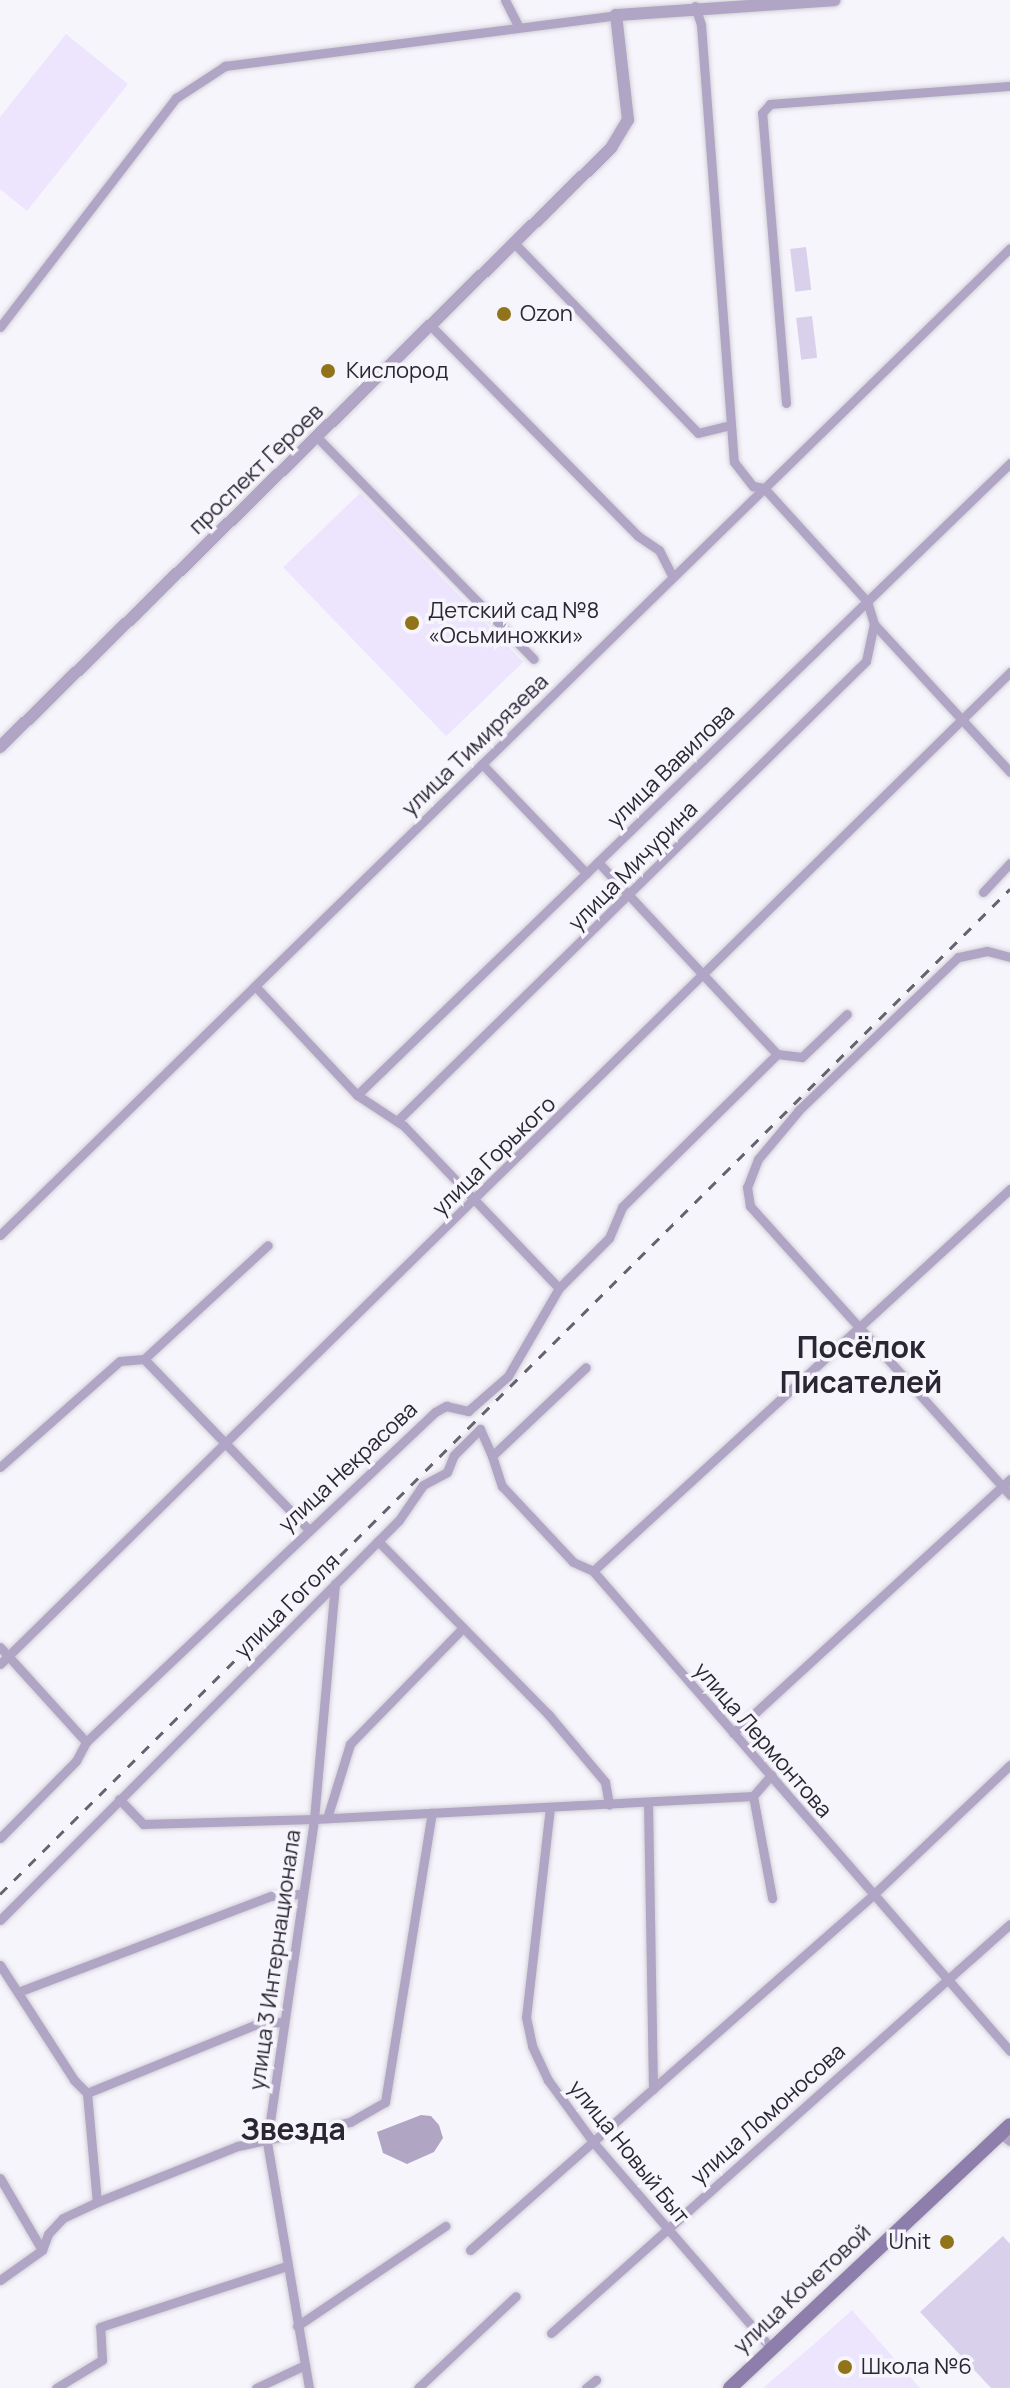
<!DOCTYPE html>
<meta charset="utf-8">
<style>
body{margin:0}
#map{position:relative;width:1010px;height:2388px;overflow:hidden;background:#f7f5fc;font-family:Manrope,sans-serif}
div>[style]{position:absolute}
.built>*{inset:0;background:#ede5fe;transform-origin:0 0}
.green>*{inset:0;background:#d9d0ec;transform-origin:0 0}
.water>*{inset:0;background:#b0a6c4}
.roads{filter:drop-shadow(0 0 2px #d2d0d8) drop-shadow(0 0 2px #d2d0d8)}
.minor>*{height:9px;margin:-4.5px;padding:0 4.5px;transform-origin:4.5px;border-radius:4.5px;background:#b0a5c5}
.tertiary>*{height:12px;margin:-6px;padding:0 6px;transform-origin:6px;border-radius:6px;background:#b0a5c5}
.secondary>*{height:14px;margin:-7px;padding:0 7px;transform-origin:7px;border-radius:7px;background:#8e7eac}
.rail>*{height:3px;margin-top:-1.5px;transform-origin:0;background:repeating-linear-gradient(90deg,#66636e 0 10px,transparent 0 20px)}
.dots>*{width:22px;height:22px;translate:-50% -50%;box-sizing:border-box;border:4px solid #f7f5fc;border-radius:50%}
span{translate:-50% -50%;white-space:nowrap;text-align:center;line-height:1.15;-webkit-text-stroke:7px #f7f5fc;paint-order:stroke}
.poi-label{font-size:22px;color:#2a2633}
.left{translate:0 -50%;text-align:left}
.right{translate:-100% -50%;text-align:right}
.street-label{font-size:22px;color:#2a2633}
.district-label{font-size:30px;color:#2a2633;font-weight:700}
</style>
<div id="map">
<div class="built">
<i style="clip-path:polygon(66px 34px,128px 84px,27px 211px,0 189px,0 117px)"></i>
<i style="left:360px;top:493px;width:235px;height:107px;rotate:46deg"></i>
<i style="clip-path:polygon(852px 2310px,920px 2388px,763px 2388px,813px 2345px)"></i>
</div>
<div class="green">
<i style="left:806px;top:247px;width:43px;height:16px;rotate:83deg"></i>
<i style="left:812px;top:316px;width:42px;height:16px;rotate:83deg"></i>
<i style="clip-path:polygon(1003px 2236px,1010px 2244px,1010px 2388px,991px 2388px,920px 2312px)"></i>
</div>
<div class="water">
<i style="clip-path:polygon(421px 2115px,431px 2116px,439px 2125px,443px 2138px,434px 2152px,407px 2164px,383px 2153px,377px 2132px)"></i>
</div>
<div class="roads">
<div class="minor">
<i style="left:505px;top:0;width:29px;rotate:63deg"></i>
<i style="left:695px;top:6px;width:20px;rotate:72deg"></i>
<i style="left:701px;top:25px;width:438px;rotate:85.7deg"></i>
<i style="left:734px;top:462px;width:31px;rotate:52deg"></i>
<i style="left:753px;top:486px;width:11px;rotate:10deg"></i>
<i style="left:514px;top:243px;width:264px;rotate:45.9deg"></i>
<i style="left:698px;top:433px;width:34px;rotate:-14deg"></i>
<i style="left:430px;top:325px;width:296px;rotate:45.4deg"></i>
<i style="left:638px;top:536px;width:25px;rotate:34deg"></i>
<i style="left:659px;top:550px;width:30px;rotate:63deg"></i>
<i style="left:0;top:327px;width:289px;rotate:-52.5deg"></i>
<i style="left:176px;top:98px;width:59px;rotate:-33.1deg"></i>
<i style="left:225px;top:66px;width:394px;rotate:-7.4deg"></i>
<i style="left:786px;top:403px;width:291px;rotate:-94.7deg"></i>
<i style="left:762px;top:113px;width:12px;rotate:-48deg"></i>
<i style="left:770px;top:104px;width:241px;rotate:-4.3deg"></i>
<i style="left:317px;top:437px;width:310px;rotate:45.7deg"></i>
<i style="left:764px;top:488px;width:153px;rotate:47.7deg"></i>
<i style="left:867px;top:601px;width:24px;rotate:73deg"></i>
<i style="left:874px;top:624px;width:201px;rotate:47.4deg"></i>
<i style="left:482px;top:764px;width:151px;rotate:46.3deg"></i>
<i style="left:598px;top:862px;width:262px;rotate:47deg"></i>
<i style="left:983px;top:892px;width:40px;rotate:-47deg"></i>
<i style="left:1010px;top:957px;width:24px;rotate:-165deg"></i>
<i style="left:987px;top:951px;width:30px;rotate:168deg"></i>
<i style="left:958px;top:957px;width:221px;rotate:136.1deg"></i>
<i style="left:799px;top:1110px;width:64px;rotate:129.9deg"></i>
<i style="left:758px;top:1159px;width:30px;rotate:111deg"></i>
<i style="left:747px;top:1187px;width:19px;rotate:81deg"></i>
<i style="left:750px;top:1206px;width:389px;rotate:48deg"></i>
<i style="left:255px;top:986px;width:149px;rotate:46.9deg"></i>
<i style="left:357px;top:1095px;width:56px;rotate:33.4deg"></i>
<i style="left:404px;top:1126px;width:224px;rotate:46.3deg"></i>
<i style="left:357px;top:1095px;width:909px;rotate:-44.06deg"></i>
<i style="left:397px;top:1121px;width:657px;rotate:-44.44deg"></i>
<i style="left:866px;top:661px;width:38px;rotate:-78deg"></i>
<i style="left:0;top:1235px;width:1412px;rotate:-44.34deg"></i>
<i style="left:144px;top:1359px;width:235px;rotate:46deg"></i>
<i style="left:144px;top:1359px;width:168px;rotate:-42.6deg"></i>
<i style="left:492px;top:1456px;width:32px;rotate:72deg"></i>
<i style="left:502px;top:1486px;width:104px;rotate:46.9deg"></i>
<i style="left:573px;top:1562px;width:22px;rotate:24deg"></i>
<i style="left:593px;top:1571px;width:636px;rotate:49.02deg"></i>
<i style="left:0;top:1467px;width:160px;rotate:-41.5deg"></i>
<i style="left:120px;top:1361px;width:24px;rotate:-5deg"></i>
<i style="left:378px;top:1541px;width:243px;rotate:45.5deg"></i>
<i style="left:548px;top:1714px;width:89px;rotate:50deg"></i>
<i style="left:605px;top:1782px;width:23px;rotate:80deg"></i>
<i style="left:593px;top:1571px;width:566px;rotate:-42.49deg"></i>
<i style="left:0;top:1647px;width:128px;rotate:47.8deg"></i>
<i style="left:0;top:1664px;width:1416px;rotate:-44.48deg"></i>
<i style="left:733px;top:1733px;width:376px;rotate:-42.5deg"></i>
<i style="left:753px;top:1796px;width:104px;rotate:79.4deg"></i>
<i style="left:119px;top:1799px;width:35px;rotate:46deg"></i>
<i style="left:143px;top:1824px;width:171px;rotate:-1.7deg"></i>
<i style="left:314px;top:1819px;width:440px;rotate:-3deg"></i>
<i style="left:753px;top:1796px;width:28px;rotate:-49deg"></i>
<i style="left:648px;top:1802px;width:287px;rotate:89deg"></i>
<i style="left:550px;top:1807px;width:211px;rotate:96.5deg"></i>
<i style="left:526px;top:2017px;width:30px;rotate:78deg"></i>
<i style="left:532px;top:2046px;width:38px;rotate:65deg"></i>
<i style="left:548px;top:2080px;width:77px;rotate:54deg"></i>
<i style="left:593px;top:2142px;width:272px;rotate:49.2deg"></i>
<i style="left:327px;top:1818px;width:77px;rotate:-72.7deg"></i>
<i style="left:350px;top:1744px;width:162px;rotate:-45.8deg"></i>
<i style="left:0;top:1838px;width:108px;rotate:-45.4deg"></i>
<i style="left:76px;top:1761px;width:21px;rotate:-62deg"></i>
<i style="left:86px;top:1742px;width:480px;rotate:-43.4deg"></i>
<i style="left:435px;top:1412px;width:13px;rotate:-29deg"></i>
<i style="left:446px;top:1406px;width:23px;rotate:13deg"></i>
<i style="left:468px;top:1411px;width:53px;rotate:-41.2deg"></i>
<i style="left:508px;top:1376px;width:102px;rotate:-59.9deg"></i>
<i style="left:559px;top:1288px;width:71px;rotate:-45deg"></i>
<i style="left:609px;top:1238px;width:34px;rotate:-67deg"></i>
<i style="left:622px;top:1207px;width:218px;rotate:-44.6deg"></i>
<i style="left:777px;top:1054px;width:25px;rotate:7deg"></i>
<i style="left:802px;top:1057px;width:62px;rotate:-43.7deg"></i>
<i style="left:0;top:1920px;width:565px;rotate:-45.07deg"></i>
<i style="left:399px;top:1520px;width:42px;rotate:-55.6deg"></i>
<i style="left:423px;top:1485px;width:27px;rotate:-28deg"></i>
<i style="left:447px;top:1472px;width:18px;rotate:-68deg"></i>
<i style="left:454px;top:1455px;width:37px;rotate:-45deg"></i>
<i style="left:480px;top:1429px;width:30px;rotate:66deg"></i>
<i style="left:492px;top:1456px;width:129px;rotate:-43.4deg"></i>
<i style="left:0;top:1965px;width:137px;rotate:57.2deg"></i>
<i style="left:74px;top:2080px;width:18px;rotate:45deg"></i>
<i style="left:87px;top:2093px;width:109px;rotate:84.8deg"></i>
<i style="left:18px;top:1992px;width:271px;rotate:-20.8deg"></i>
<i style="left:271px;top:1896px;width:31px;rotate:-4deg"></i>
<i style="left:87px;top:2093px;width:183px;rotate:-22.1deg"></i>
<i style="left:257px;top:2024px;width:24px;rotate:-5deg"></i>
<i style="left:1000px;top:2134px;width:12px;rotate:35deg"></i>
<i style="left:0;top:2178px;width:83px;rotate:59.7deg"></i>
<i style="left:470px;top:2250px;width:537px;rotate:-41.38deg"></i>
<i style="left:873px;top:1895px;width:189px;rotate:-43.5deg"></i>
<i style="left:0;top:2280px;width:52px;rotate:-35.5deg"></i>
<i style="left:42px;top:2250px;width:17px;rotate:-69deg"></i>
<i style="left:48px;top:2234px;width:22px;rotate:-47deg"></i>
<i style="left:63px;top:2218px;width:38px;rotate:-25deg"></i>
<i style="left:97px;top:2202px;width:152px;rotate:-21.7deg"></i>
<i style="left:238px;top:2146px;width:115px;rotate:-12.1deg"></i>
<i style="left:350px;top:2122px;width:40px;rotate:-29.7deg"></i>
<i style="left:385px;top:2102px;width:293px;rotate:-80.8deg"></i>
<i style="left:297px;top:2326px;width:179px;rotate:-34deg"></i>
<i style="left:551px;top:2333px;width:615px;rotate:-41.7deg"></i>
<i style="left:56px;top:2388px;width:54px;rotate:-31.3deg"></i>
<i style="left:102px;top:2360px;width:33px;rotate:-93deg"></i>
<i style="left:100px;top:2327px;width:197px;rotate:-18.1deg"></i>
<i style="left:256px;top:2388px;width:52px;rotate:-25.1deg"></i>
<i style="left:309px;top:2388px;width:250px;rotate:-99.7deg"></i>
<i style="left:267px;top:2142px;width:326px;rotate:-81.7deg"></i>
<i style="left:314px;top:1819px;width:236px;rotate:-84.9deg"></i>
<i style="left:418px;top:2388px;width:134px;rotate:-43.2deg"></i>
<i style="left:586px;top:2388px;width:13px;rotate:-39deg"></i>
</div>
<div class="tertiary">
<i style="left:0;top:747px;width:856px;rotate:-44.43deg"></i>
<i style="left:611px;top:148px;width:33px;rotate:-59deg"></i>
<i style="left:628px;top:120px;width:106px;rotate:-96.5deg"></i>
<i style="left:616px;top:15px;width:219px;rotate:-3.9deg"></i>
</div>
<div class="secondary">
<i style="left:730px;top:2388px;width:384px;rotate:-43.2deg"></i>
</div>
</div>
<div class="rail">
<i style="left:0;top:1894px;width:1425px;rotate:-44.86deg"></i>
</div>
<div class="dots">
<i style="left:504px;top:314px;background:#91741a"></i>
<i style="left:328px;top:371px;background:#91741a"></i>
<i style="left:412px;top:623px;background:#91741a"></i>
<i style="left:947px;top:2242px;background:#91741a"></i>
<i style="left:845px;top:2367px;background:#91741a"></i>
</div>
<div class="poi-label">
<span class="left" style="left:520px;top:314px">Ozon</span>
<span class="left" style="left:346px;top:371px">Кислород</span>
<span class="left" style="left:428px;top:623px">Детский сад №8<br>«Осьминожки»</span>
<span class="right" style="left:931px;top:2242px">Unit</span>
<span class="left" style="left:861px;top:2367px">Школа №6</span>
</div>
<div class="street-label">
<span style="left:256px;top:469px;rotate:-44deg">проспект Героев</span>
<span style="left:475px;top:745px;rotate:-44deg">улица Тимирязева</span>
<span style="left:671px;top:766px;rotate:-44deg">улица Вавилова</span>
<span style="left:633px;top:866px;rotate:-45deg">улица Мичурина</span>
<span style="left:494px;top:1156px;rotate:-44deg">улица Горького</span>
<span style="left:348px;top:1467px;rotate:-43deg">улица Некрасова</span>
<span style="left:287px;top:1606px;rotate:-45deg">улица Гоголя</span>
<span style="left:763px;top:1740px;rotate:49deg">улица Лермонтова</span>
<span style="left:275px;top:1960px;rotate:-82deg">улица 3 Интернационала</span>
<span style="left:768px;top:2114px;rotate:-42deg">улица Ломоносова</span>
<span style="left:629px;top:2152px;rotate:51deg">улица Новый Быт</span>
<span style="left:802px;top:2289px;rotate:-43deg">улица Кочетовой</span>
</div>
<div class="district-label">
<span style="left:861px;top:1364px">Посёлок<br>Писателей</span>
<span style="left:293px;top:2129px">Звезда</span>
</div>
</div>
